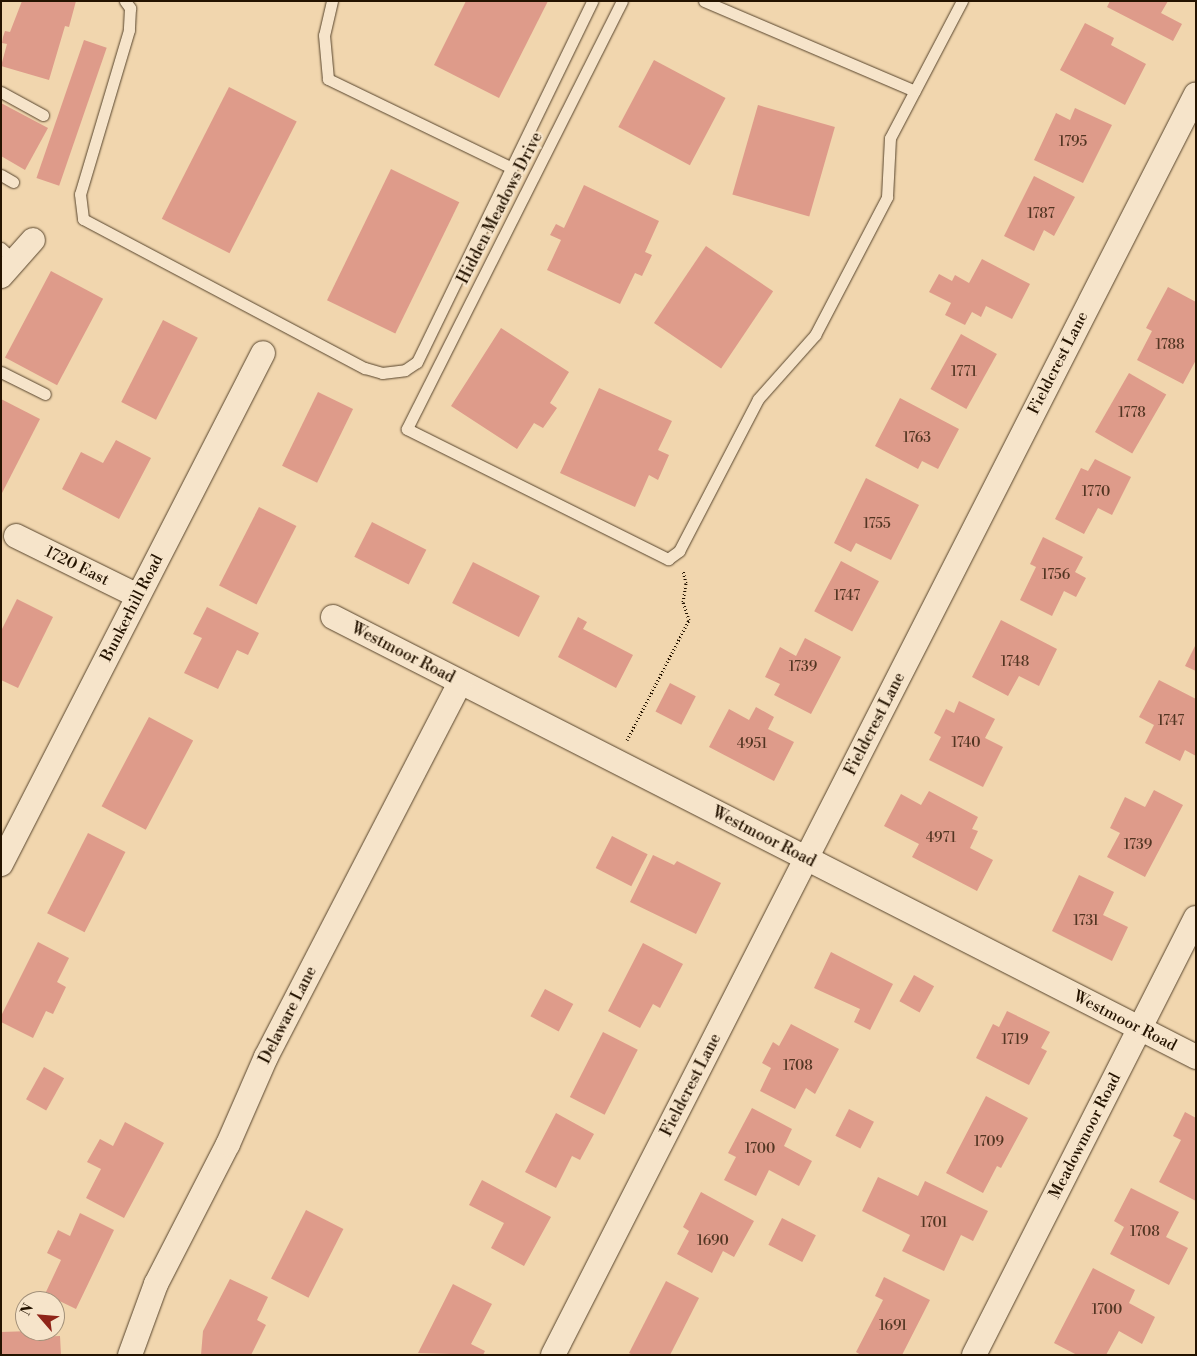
<!DOCTYPE html>
<style>
body{margin:0}
#map{position:relative;width:1197px;height:1356px;overflow:hidden;background:#f1d6ae;font-family:"Libre Bodoni",serif}
div>[style]{position:absolute}
.building>*{inset:0;background:#de9b8a;transform-origin:0 0}
.path>*{height:3px;margin-top:-1.5px;transform-origin:0;background:repeating-linear-gradient(90deg,#241300 0 1px,transparent 0 3.5px)}
.roads{filter:drop-shadow(0 0 1px #57442c) drop-shadow(0 0 1px #57442c)}
.lane>*{height:11px;margin:-5.5px;padding:0 5.5px;transform-origin:5.5px;border-radius:5.5px;background:#f6e4ca}
.street>*{height:24px;margin:-12px;padding:0 12px;transform-origin:12px;border-radius:12px;background:#f6e4ca}
span{translate:-50% -50%;white-space:nowrap;text-align:center;line-height:1.15;-webkit-text-stroke:4.5px #f6e4ca;paint-order:stroke}
.number-label{font-size:14px;color:#523522}
.number-label span{-webkit-text-stroke-width:0}
.street-label{font-size:16px;color:#241300}
.frame{position:absolute;inset:0;border:2px solid #241300;pointer-events:none}
.north{position:absolute;left:15px;top:1291px;width:50px;height:50px;box-sizing:border-box;background:#f6e4ca;border:1px solid #a29079;border-radius:50%;rotate:297deg;font-size:14px;font-weight:700;line-height:20px;text-align:center;color:#241300}
.north::after{content:'';display:block;margin:auto;width:18px;height:22px;background:#8f2418;clip-path:polygon(50% 0,100% 100%,50% 72%,0 100%)}
</style>
<div id="map">
<div class="building">
<i style="clip-path:polygon(22px 1px,76px 1px,69px 27px,65px 26px,49px 80px,1px 66px,7px 44px,2px 43px,3px 37px,5px 31px,10px 32px)"></i>
<i style="clip-path:polygon(466px 1px,548px 1px,499px 98px,434px 65px)"></i>
<i style="clip-path:polygon(1110px 1px,1168px 1px,1161px 13px,1182px 24px,1173px 41px,1107px 7px)"></i>
<i style="clip-path:polygon(1085px 23px,1114px 38px,1111px 45px,1146px 64px,1125px 105px,1060px 70px)"></i>
<i style="left:84px;top:40px;width:24px;height:146px;rotate:19deg"></i>
<i style="left:654px;top:60px;width:81px;height:76px;rotate:28deg"></i>
<i style="left:229px;top:87px;width:76px;height:148px;rotate:27deg"></i>
<i style="clip-path:polygon(1px 103px,48px 128px,25px 170px,1px 156px)"></i>
<i style="left:758px;top:105px;width:80px;height:93px;rotate:16deg"></i>
<i style="clip-path:polygon(1075px 108px,1112px 125px,1083px 183px,1034px 160px,1056px 113px,1070px 120px)"></i>
<i style="left:391px;top:169px;width:76px;height:146px;rotate:26deg"></i>
<i style="clip-path:polygon(1034px 176px,1075px 197px,1054px 236px,1044px 230px,1034px 251px,1004px 236px)"></i>
<i style="clip-path:polygon(584px 185px,659px 221px,645px 252px,652px 255px,642px 276px,635px 273px,620px 304px,547px 270px,561px 240px,550px 235px,556px 224px,564px 228px)"></i>
<i style="left:706px;top:246px;width:81px;height:93px;rotate:34deg"></i>
<i style="clip-path:polygon(982px 259px,1030px 284px,1012px 319px,986px 306px,981px 317px,972px 312px,965px 325px,945px 315px,951px 303px,929px 292px,939px 274px,952px 281px,955px 275px,969px 283px)"></i>
<i style="left:51px;top:271px;width:59px;height:98px;rotate:28deg"></i>
<i style="clip-path:polygon(1168px 287px,1196px 302px,1196px 360px,1183px 384px,1137px 360px,1152px 331px,1146px 328px)"></i>
<i style="left:163px;top:320px;width:39px;height:92px;rotate:27deg"></i>
<i style="clip-path:polygon(501px 328px,569px 372px,550px 403px,557px 408px,543px 428px,534px 423px,517px 449px,451px 406px)"></i>
<i style="left:961px;top:334px;width:41px;height:63px;rotate:29deg"></i>
<i style="left:1129px;top:373px;width:43px;height:68px;rotate:30deg"></i>
<i style="clip-path:polygon(599px 388px,672px 421px,658px 450px,669px 455px,658px 480px,649px 475px,635px 507px,560px 473px)"></i>
<i style="left:318px;top:392px;width:39px;height:82px;rotate:26deg"></i>
<i style="clip-path:polygon(900px 398px,959px 429px,938px 469px,922px 461px,918px 469px,875px 446px)"></i>
<i style="clip-path:polygon(1px 399px,40px 419px,1px 495px)"></i>
<i style="clip-path:polygon(116px 440px,151px 458px,119px 519px,62px 489px,81px 452px,103px 463px)"></i>
<i style="clip-path:polygon(1095px 459px,1131px 477px,1112px 515px,1098px 508px,1084px 534px,1055px 519px,1081px 468px,1088px 471px)"></i>
<i style="clip-path:polygon(866px 478px,919px 505px,891px 560px,856px 543px,851px 552px,834px 543px)"></i>
<i style="left:259px;top:507px;width:42px;height:88px;rotate:27deg"></i>
<i style="left:372px;top:522px;width:61px;height:39px;rotate:27deg"></i>
<i style="clip-path:polygon(1043px 537px,1083px 557px,1075px 572px,1086px 578px,1076px 597px,1064px 591px,1052px 616px,1020px 600px,1036px 567px,1030px 564px)"></i>
<i style="left:841px;top:561px;width:43px;height:57px;rotate:28deg"></i>
<i style="left:473px;top:562px;width:75px;height:46px;rotate:27deg"></i>
<i style="clip-path:polygon(17px 599px,53px 617px,18px 688px,1px 680px,1px 631px)"></i>
<i style="clip-path:polygon(207px 607px,259px 633px,248px 655px,237px 650px,218px 689px,184px 673px,202px 638px,193px 634px)"></i>
<i style="clip-path:polygon(578px 617px,587px 622px,583px 629px,633px 655px,616px 688px,558px 657px)"></i>
<i style="clip-path:polygon(1001px 620px,1057px 649px,1039px 686px,1019px 676px,1008px 696px,972px 677px)"></i>
<i style="clip-path:polygon(805px 638px,841px 657px,811px 714px,774px 695px,780px 684px,765px 677px,780px 647px,796px 656px)"></i>
<i style="clip-path:polygon(1196px 644px,1196px 671px,1185px 666px)"></i>
<i style="clip-path:polygon(1159px 680px,1196px 699px,1196px 756px,1185px 750px,1180px 761px,1145px 743px,1154px 725px,1139px 717px)"></i>
<i style="left:670px;top:683px;width:29px;height:32px;rotate:27deg"></i>
<i style="clip-path:polygon(959px 701px,995px 719px,985px 738px,1003px 747px,983px 787px,929px 760px,941px 737px,934px 733px,946px 709px,954px 713px)"></i>
<i style="clip-path:polygon(756px 707px,774px 717px,768px 729px,794px 742px,774px 781px,709px 747px,729px 709px,749px 720px)"></i>
<i style="left:149px;top:717px;width:50px;height:101px;rotate:28deg"></i>
<i style="clip-path:polygon(1154px 790px,1183px 805px,1145px 877px,1107px 857px,1120px 833px,1110px 828px,1125px 797px,1145px 807px)"></i>
<i style="clip-path:polygon(929px 791px,978px 817px,972px 829px,978px 831px,970px 848px,993px 860px,977px 891px,912px 857px,919px 844px,884px 826px,901px 794px,921px 805px)"></i>
<i style="left:88px;top:833px;width:42px;height:90px;rotate:27deg"></i>
<i style="left:612px;top:836px;width:40px;height:36px;rotate:27deg"></i>
<i style="clip-path:polygon(653px 855px,674px 865px,677px 861px,721px 883px,696px 934px,630px 902px)"></i>
<i style="clip-path:polygon(1079px 875px,1114px 892px,1103px 915px,1128px 927px,1112px 961px,1052px 931px)"></i>
<i style="clip-path:polygon(38px 942px,69px 958px,57px 982px,66px 987px,53px 1014px,46px 1011px,33px 1038px,1px 1022px,1px 1016px)"></i>
<i style="clip-path:polygon(643px 943px,683px 964px,660px 1008px,653px 1004px,640px 1028px,608px 1011px)"></i>
<i style="clip-path:polygon(831px 952px,893px 984px,870px 1030px,854px 1022px,860px 1009px,814px 988px)"></i>
<i style="left:914px;top:975px;width:23px;height:30px;rotate:29deg"></i>
<i style="left:545px;top:989px;width:32px;height:31px;rotate:28deg"></i>
<i style="clip-path:polygon(1007px 1011px,1050px 1032px,1041px 1048px,1047px 1051px,1029px 1085px,976px 1058px,993px 1024px,999px 1027px)"></i>
<i style="clip-path:polygon(791px 1024px,839px 1049px,815px 1094px,806px 1088px,795px 1109px,760px 1091px,771px 1068px,762px 1063px,773px 1042px,779px 1046px)"></i>
<i style="left:603px;top:1032px;width:39px;height:73px;rotate:27deg"></i>
<i style="left:44px;top:1067px;width:23px;height:37px;rotate:29deg"></i>
<i style="clip-path:polygon(986px 1096px,1028px 1118px,1001px 1168px,997px 1166px,983px 1193px,946px 1173px)"></i>
<i style="clip-path:polygon(752px 1108px,792px 1129px,784px 1146px,812px 1161px,799px 1186px,769px 1170px,756px 1196px,724px 1180px,736px 1157px,728px 1153px)"></i>
<i style="left:849px;top:1109px;width:28px;height:30px;rotate:27deg"></i>
<i style="clip-path:polygon(1185px 1112px,1196px 1118px,1196px 1201px,1159px 1182px,1181px 1140px,1173px 1136px)"></i>
<i style="clip-path:polygon(556px 1113px,594px 1134px,580px 1160px,572px 1156px,556px 1188px,525px 1172px)"></i>
<i style="clip-path:polygon(125px 1122px,164px 1143px,124px 1218px,86px 1198px,101px 1169px,87px 1162px,100px 1139px,113px 1146px)"></i>
<i style="clip-path:polygon(878px 1177px,918px 1196px,925px 1181px,988px 1211px,973px 1241px,961px 1235px,944px 1271px,902px 1251px,910px 1235px,862px 1211px)"></i>
<i style="clip-path:polygon(482px 1180px,551px 1217px,524px 1266px,491px 1248px,504px 1223px,469px 1205px)"></i>
<i style="clip-path:polygon(1131px 1188px,1179px 1212px,1166px 1237px,1188px 1248px,1169px 1285px,1110px 1254px,1124px 1227px,1114px 1221px)"></i>
<i style="clip-path:polygon(701px 1192px,754px 1221px,734px 1257px,723px 1251px,712px 1273px,677px 1254px,689px 1231px,683px 1227px)"></i>
<i style="left:306px;top:1210px;width:42px;height:77px;rotate:27deg"></i>
<i style="clip-path:polygon(80px 1213px,114px 1230px,76px 1309px,45px 1294px,61px 1260px,47px 1253px,58px 1230px,70px 1236px)"></i>
<i style="left:782px;top:1218px;width:38px;height:30px;rotate:27deg"></i>
<i style="clip-path:polygon(1093px 1268px,1135px 1290px,1129px 1303px,1155px 1317px,1142px 1344px,1119px 1331px,1106px 1355px,1077px 1355px,1054px 1343px)"></i>
<i style="clip-path:polygon(884px 1277px,930px 1300px,902px 1355px,861px 1355px,856px 1352px,883px 1300px,875px 1296px)"></i>
<i style="clip-path:polygon(230px 1279px,268px 1297px,257px 1320px,266px 1325px,251px 1355px,201px 1355px,203px 1331px)"></i>
<i style="clip-path:polygon(666px 1281px,699px 1298px,670px 1355px,633px 1355px,629px 1353px)"></i>
<i style="clip-path:polygon(453px 1284px,492px 1304px,471px 1344px,485px 1351px,483px 1355px,418px 1353px)"></i>
<i style="clip-path:polygon(31px 1331px,32px 1337px,60px 1336px,61px 1355px,1px 1355px,1px 1332px)"></i>
</div>
<div class="path">
<i style="left:627px;top:740px;width:135px;rotate:-62.7deg"></i>
<i style="left:689px;top:620px;width:19px;rotate:-108deg"></i>
<i style="left:683px;top:602px;width:19px;rotate:-81deg"></i>
<i style="left:686px;top:583px;width:13px;rotate:-103deg"></i>
</div>
<div class="roads">
<div class="lane">
<i style="left:125px;top:1px;width:9px;rotate:54deg"></i>
<i style="left:130px;top:8px;width:22px;rotate:93deg"></i>
<i style="left:129px;top:30px;width:171px;rotate:106.6deg"></i>
<i style="left:80px;top:194px;width:25px;rotate:83deg"></i>
<i style="left:83px;top:219px;width:319px;rotate:27.9deg"></i>
<i style="left:365px;top:368px;width:18px;rotate:16deg"></i>
<i style="left:382px;top:373px;width:23px;rotate:-7deg"></i>
<i style="left:405px;top:370px;width:14px;rotate:-34deg"></i>
<i style="left:417px;top:362px;width:401px;rotate:-64.1deg"></i>
<i style="left:332px;top:1px;width:35px;rotate:103deg"></i>
<i style="left:324px;top:35px;width:44px;rotate:84.8deg"></i>
<i style="left:328px;top:79px;width:204px;rotate:25.8deg"></i>
<i style="left:622px;top:1px;width:479px;rotate:116.7deg"></i>
<i style="left:407px;top:429px;width:292px;rotate:26.5deg"></i>
<i style="left:668px;top:559px;width:14px;rotate:-36deg"></i>
<i style="left:679px;top:551px;width:171px;rotate:-62.5deg"></i>
<i style="left:758px;top:399px;width:86px;rotate:-48.3deg"></i>
<i style="left:815px;top:335px;width:156px;rotate:-62.4deg"></i>
<i style="left:887px;top:197px;width:59px;rotate:-87.1deg"></i>
<i style="left:890px;top:138px;width:155px;rotate:-62.3deg"></i>
<i style="left:704px;top:1px;width:229px;rotate:23.1deg"></i>
<i style="left:1px;top:92px;width:48px;rotate:28.7deg"></i>
<i style="left:1px;top:175px;width:14px;rotate:30deg"></i>
<i style="left:1px;top:248px;width:19px;rotate:43deg"></i>
<i style="left:1px;top:372px;width:49px;rotate:26.6deg"></i>
</div>
<div class="street">
<i style="left:1px;top:276px;width:48px;rotate:-48.4deg"></i>
<i style="left:16px;top:536px;width:136px;rotate:26.2deg"></i>
<i style="left:333px;top:617px;width:969px;rotate:27.01deg"></i>
<i style="left:1px;top:864px;width:574px;rotate:-62.85deg"></i>
<i style="left:130px;top:1355px;width:76px;rotate:-69.9deg"></i>
<i style="left:156px;top:1284px;width:157px;rotate:-62.8deg"></i>
<i style="left:228px;top:1144px;width:95px;rotate:-66.4deg"></i>
<i style="left:266px;top:1057px;width:422px;rotate:-62.6deg"></i>
<i style="left:553px;top:1355px;width:1415px;rotate:-62.98deg"></i>
<i style="left:974px;top:1355px;width:490px;rotate:-63.1deg"></i>
</div>
</div>
<div class="number-label">
<span style="left:1073px;top:142px">1795</span>
<span style="left:1041px;top:214px">1787</span>
<span style="left:1170px;top:345px">1788</span>
<span style="left:964px;top:372px">1771</span>
<span style="left:1132px;top:413px">1778</span>
<span style="left:917px;top:438px">1763</span>
<span style="left:1096px;top:492px">1770</span>
<span style="left:877px;top:524px">1755</span>
<span style="left:1056px;top:575px">1756</span>
<span style="left:847px;top:596px">1747</span>
<span style="left:1015px;top:662px">1748</span>
<span style="left:803px;top:667px">1739</span>
<span style="left:1171px;top:721px">1747</span>
<span style="left:966px;top:743px">1740</span>
<span style="left:752px;top:744px">4951</span>
<span style="left:941px;top:838px">4971</span>
<span style="left:1138px;top:845px">1739</span>
<span style="left:1086px;top:921px">1731</span>
<span style="left:1015px;top:1040px">1719</span>
<span style="left:798px;top:1066px">1708</span>
<span style="left:989px;top:1142px">1709</span>
<span style="left:760px;top:1149px">1700</span>
<span style="left:934px;top:1223px">1701</span>
<span style="left:1145px;top:1232px">1708</span>
<span style="left:713px;top:1241px">1690</span>
<span style="left:1107px;top:1310px">1700</span>
<span style="left:893px;top:1326px">1691</span>
</div>
<div class="street-label">
<span style="left:500px;top:208px;rotate:-63deg">Hidden Meadows Drive</span>
<span style="left:1058px;top:363px;rotate:-63deg">Fieldcrest Lane</span>
<span style="left:77px;top:566px;rotate:26deg">1720 East</span>
<span style="left:132px;top:608px;rotate:-63deg">Bunkerhill Road</span>
<span style="left:403px;top:653px;rotate:27deg">Westmoor Road</span>
<span style="left:875px;top:724px;rotate:-63deg">Fieldcrest Lane</span>
<span style="left:764px;top:837px;rotate:27deg">Westmoor Road</span>
<span style="left:288px;top:1015px;rotate:-63deg">Delaware Lane</span>
<span style="left:1125px;top:1021px;rotate:27deg">Westmoor Road</span>
<span style="left:691px;top:1085px;rotate:-63deg">Fieldcrest Lane</span>
<span style="left:1085px;top:1136px;rotate:-63deg">Meadowmoor Road</span>
</div>
<div class="frame"></div>
<div class="north">N</div>
</div>
